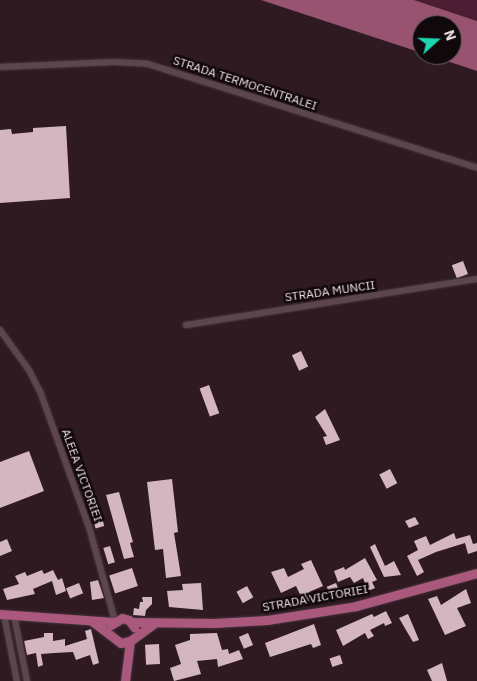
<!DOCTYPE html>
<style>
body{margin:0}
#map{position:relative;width:477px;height:681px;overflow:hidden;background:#2f1a22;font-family:"IBM Plex Sans",sans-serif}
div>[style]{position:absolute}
.green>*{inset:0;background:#4b1c32}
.water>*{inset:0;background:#985370}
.building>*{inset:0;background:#d3b6c0;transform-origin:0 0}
.roads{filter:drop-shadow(0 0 1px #46353c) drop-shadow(0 0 1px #46353c)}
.minor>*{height:6px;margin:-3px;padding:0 3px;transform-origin:3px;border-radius:3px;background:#5d454e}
.major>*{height:9px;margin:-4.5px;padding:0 4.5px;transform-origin:4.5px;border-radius:4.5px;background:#aa597d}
span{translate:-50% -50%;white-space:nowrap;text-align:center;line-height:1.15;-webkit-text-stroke:5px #11080b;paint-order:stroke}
.street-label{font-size:12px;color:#efe0e6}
.north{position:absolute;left:412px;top:15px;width:50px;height:50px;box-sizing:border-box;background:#11080b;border:1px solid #6a5e63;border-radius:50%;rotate:70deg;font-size:14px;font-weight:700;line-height:20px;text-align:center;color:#efe0e6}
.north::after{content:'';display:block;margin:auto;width:18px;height:22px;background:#1ed5b0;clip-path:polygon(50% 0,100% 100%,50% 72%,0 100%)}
</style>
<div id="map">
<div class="green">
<i style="clip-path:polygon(414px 0,477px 0,477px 21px)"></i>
</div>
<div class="water">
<i style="clip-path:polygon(261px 0,414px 0,477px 21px,477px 71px,429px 55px,452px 55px,452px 25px,422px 25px,422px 53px)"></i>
</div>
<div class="building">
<i style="clip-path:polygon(66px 126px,70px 198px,0 203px,0 130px,11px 129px,12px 134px,33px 132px,33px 128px)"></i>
<i style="left:463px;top:261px;width:14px;height:12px;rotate:69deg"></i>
<i style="left:301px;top:351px;width:17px;height:10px;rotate:65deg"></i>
<i style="left:209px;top:385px;width:30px;height:10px;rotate:70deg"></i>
<i style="clip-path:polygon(325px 409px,340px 440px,326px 445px,323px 437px,327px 436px,315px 417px)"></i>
<i style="clip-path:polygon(29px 451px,44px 491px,0 508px,0 462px)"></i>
<i style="left:390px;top:469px;width:16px;height:12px;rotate:63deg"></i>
<i style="clip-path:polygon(172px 479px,178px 532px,174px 533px,181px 576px,166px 578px,163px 549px,155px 550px,147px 482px)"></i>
<i style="clip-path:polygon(119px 492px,133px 542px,130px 543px,134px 557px,124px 559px,106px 495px)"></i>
<i style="left:97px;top:499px;width:28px;height:9px;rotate:75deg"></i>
<i style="clip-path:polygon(415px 517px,419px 524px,409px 528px,405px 521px)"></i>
<i style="clip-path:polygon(454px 533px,456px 539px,470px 535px,473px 544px,477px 543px,477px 551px,468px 554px,465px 543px,436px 552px,418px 560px,424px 572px,417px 576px,407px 556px,418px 550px,414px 541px,426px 536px,430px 545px)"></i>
<i style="clip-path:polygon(7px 539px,12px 551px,0 556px,0 542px)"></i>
<i style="clip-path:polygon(375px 544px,385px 566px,394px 561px,401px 575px,384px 577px,370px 547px)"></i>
<i style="left:110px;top:546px;width:17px;height:7px;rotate:73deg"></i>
<i style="clip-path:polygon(365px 558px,377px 580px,372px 582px,375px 588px,368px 591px,363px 578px,354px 583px,350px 577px,338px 582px,334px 571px,344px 567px,345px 570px)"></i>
<i style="clip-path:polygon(311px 560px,323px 586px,309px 592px,313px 599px,304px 603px,296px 586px,281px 593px,271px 572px,284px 568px,288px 577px,304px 569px,301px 564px)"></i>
<i style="left:132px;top:568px;width:19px;height:24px;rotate:72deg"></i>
<i style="clip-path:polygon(42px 570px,44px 574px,53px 570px,58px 580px,62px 578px,66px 591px,56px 595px,52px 581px,33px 589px,35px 594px,7px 600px,3px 589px,19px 584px,15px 576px,25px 572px,27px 576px)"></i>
<i style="clip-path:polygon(98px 580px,104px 598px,92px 600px,90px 582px)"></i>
<i style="left:79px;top:583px;width:11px;height:14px;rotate:68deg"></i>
<i style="clip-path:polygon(201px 583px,203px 610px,169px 607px,167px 591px,183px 590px,182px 584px)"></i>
<i style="left:336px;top:583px;width:11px;height:10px;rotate:68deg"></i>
<i style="left:247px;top:586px;width:13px;height:12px;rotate:61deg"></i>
<i style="clip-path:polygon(466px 589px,471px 603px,457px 608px,466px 626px,445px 635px,428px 599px,437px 596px,441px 605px)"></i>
<i style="clip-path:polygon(142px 597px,152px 597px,152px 604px,146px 610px,145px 616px,133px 615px,134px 608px,139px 609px,140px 602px,143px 602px)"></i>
<i style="clip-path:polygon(386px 611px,392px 623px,385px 626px,384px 623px,370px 630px,374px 636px,368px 639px,365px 633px,343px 646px,336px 630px,372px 614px,374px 617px)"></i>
<i style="clip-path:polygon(408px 614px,419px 640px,413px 642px,399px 618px)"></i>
<i style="clip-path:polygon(314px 624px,321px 645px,313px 648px,311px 644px,270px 657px,265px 643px)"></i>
<i style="clip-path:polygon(91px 629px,99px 663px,93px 665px,90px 655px,76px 660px,73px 652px,54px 653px,41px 654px,43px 665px,38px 667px,36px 653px,27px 655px,24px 641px,44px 637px,44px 633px,53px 633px,53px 641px,65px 639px,65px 646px,87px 639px,85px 631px)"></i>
<i style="clip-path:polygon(217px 633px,222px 650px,228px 649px,229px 654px,239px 650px,243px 659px,218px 667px,217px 659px,197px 661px,201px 674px,174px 681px,170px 668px,181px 664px,175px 645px,190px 640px,190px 634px)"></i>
<i style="left:248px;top:633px;width:13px;height:10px;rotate:67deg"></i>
<i style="left:159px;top:644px;width:20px;height:14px;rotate:87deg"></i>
<i style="left:340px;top:655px;width:9px;height:11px;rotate:72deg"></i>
<i style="clip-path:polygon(442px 663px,447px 681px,432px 681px,427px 670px)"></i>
</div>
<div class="roads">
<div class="minor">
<i style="left:0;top:67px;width:114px;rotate:-2.5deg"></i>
<i style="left:114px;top:62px;width:34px;rotate:3deg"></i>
<i style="left:148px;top:64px;width:345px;rotate:17.5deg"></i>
<i style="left:186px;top:325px;width:295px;rotate:-9deg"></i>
<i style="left:0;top:330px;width:49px;rotate:54.1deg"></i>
<i style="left:29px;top:370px;width:27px;rotate:63deg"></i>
<i style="left:41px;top:394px;width:141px;rotate:70.2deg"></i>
<i style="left:89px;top:527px;width:98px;rotate:74.5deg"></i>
<i style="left:4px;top:615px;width:67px;rotate:78.9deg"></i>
<i style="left:14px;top:615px;width:67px;rotate:78.9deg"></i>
</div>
<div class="major">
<i style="left:0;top:614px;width:114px;rotate:4deg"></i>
<i style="left:93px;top:622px;width:35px;rotate:37deg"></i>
<i style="left:121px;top:643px;width:9px;rotate:-13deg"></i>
<i style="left:130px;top:641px;width:29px;rotate:-36deg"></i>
<i style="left:132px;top:622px;width:82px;rotate:0.7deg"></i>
<i style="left:214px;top:623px;width:53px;rotate:-3.2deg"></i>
<i style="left:267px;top:620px;width:90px;rotate:-8.9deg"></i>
<i style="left:356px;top:606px;width:125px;rotate:-15.3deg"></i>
<i style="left:111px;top:625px;width:13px;rotate:-32deg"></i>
<i style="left:122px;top:618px;width:7px;rotate:16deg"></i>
<i style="left:129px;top:620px;width:9px;rotate:54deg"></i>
<i style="left:125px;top:681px;width:40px;rotate:-82.9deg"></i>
</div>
</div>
<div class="street-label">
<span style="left:245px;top:83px;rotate:18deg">STRADA TERMOCENTRALEI</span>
<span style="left:330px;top:291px;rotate:-8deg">STRADA MUNCII</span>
<span style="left:82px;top:475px;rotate:70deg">ALEEA VICTORIEI</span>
<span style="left:315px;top:598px;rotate:-10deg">STRADA VICTORIEI</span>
</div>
<div class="north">N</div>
</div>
